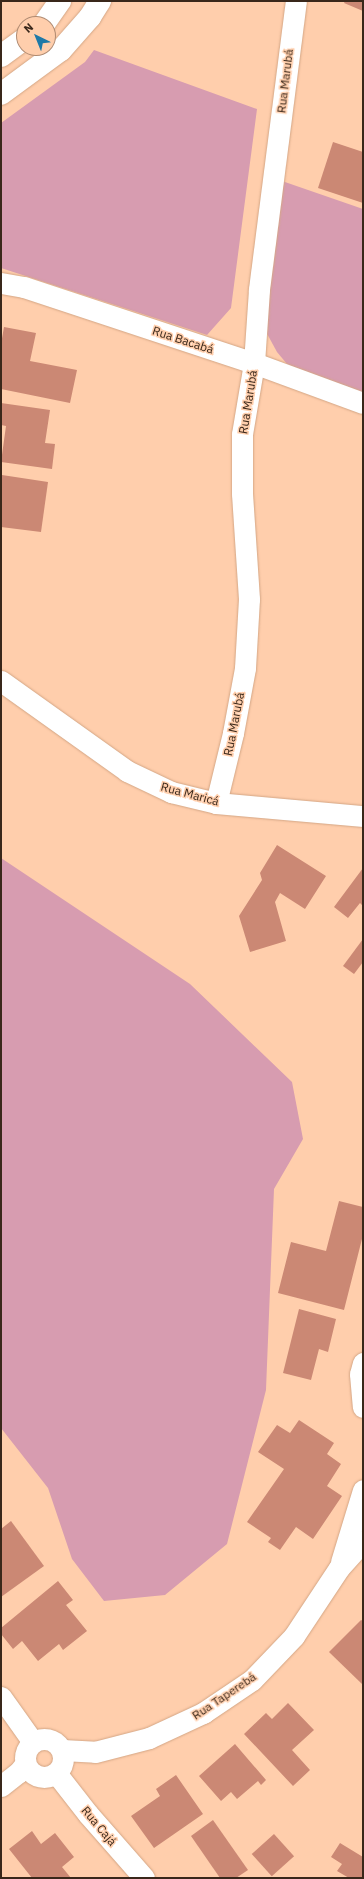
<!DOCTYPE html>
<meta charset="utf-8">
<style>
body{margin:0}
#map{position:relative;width:364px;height:1879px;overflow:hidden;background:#ffceac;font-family:"IBM Plex Sans",sans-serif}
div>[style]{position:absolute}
.green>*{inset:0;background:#d79cb0}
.building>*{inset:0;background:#cb8874;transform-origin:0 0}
.roads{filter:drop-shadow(0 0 1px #d4a685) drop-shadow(0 0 1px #d4a685)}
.street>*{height:21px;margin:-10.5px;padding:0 10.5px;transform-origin:10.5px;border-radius:10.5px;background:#fff}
.street>.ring{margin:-10.5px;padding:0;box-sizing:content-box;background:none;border:21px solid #fff;border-radius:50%}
.secondary>*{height:22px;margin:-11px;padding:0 11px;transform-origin:11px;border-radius:11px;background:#fff}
span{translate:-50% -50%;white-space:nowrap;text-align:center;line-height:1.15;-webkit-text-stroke:3px #ffceac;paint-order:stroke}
.street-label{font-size:12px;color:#39271a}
.frame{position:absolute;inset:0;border:2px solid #39271a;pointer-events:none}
.north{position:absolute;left:16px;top:16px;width:40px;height:40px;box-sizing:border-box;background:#ffceac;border:1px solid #b08b72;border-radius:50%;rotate:317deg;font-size:11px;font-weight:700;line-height:16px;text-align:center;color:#39271a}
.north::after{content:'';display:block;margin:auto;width:14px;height:18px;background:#1f79a7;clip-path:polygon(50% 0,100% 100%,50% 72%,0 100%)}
</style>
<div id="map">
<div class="green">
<i style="clip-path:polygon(94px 50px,257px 109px,231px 308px,207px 335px,1px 268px,1px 123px,85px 62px)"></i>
<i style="clip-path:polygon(282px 181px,363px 209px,363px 395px,292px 370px,277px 352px,265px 330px)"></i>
<i style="clip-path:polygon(1px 858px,190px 984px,292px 1082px,303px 1139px,274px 1189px,266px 1390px,227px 1544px,165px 1595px,104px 1601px,72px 1559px,48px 1488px,1px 1428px)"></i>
</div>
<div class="building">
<i style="clip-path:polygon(345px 1px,363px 1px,363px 11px,344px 3px)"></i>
<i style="clip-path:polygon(333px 142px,363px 152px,363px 203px,318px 188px)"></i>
<i style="clip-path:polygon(4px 327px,36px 333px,30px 361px,77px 370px,70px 403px,1px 389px,1px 344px)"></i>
<i style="clip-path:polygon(1px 403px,50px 410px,45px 443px,55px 444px,52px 469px,1px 462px,6px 426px,1px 425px)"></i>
<i style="clip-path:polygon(2px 475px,48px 482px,41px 532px,1px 527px)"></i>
<i style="clip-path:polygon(277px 845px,326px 876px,305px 909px,280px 893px,275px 902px,286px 941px,250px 952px,239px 916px,262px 880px,260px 873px)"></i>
<i style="clip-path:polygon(363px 868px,363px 906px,360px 903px,348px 918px,334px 907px)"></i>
<i style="clip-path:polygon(363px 939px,363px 962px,354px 974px,343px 966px)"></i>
<i style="clip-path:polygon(339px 1201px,363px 1207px,363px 1235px,344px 1310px,278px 1293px,291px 1242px,326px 1251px)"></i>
<i style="clip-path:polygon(299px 1309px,336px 1319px,328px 1352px,319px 1349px,311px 1380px,283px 1373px)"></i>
<i style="clip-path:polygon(299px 1420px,334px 1443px,327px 1454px,341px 1464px,327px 1486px,342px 1496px,313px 1539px,296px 1527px,280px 1550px,268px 1542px,271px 1538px,247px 1522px,284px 1469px,258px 1452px,277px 1425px,290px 1433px)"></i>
<i style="clip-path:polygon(11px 1521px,44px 1566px,1px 1597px,1px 1529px)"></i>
<i style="clip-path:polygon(58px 1581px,73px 1600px,66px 1605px,87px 1631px,63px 1650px,59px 1644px,38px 1661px,22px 1641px,13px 1649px,1px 1634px,1px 1628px)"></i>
<i style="clip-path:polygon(361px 1620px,363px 1621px,363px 1685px,329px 1652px)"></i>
<i style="clip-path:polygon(288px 1703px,314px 1730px,292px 1750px,310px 1770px,293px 1786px,244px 1734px,266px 1713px,272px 1719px)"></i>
<i style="clip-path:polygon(235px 1744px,266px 1780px,261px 1785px,258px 1781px,237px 1799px,231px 1792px,221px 1801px,199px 1776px)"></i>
<i style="clip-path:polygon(176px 1775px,203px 1814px,154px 1848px,131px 1816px,160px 1796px,156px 1789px)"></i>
<i style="clip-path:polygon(213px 1820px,248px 1870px,236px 1878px,220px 1878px,191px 1836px)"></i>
<i style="clip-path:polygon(32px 1831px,41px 1844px,55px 1833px,74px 1857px,62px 1867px,71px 1878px,32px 1878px,9px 1849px)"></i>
<i style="left:274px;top:1834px;width:30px;height:30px;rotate:48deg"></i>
<i style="clip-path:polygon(340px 1843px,363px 1857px,363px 1878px,349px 1878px,337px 1871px,342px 1864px,331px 1857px)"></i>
</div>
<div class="roads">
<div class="street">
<i style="left:1px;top:283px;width:23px;rotate:10deg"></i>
<i style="left:24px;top:287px;width:242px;rotate:18.3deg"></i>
<i style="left:254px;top:363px;width:116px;rotate:20.2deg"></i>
<i style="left:1px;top:681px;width:155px;rotate:35.5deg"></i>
<i style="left:127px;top:771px;width:49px;rotate:25.5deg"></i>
<i style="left:171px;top:792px;width:46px;rotate:13.7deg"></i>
<i style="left:216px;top:803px;width:148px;rotate:5.1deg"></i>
<i style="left:216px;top:803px;width:72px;rotate:-76.3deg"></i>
<i style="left:233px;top:733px;width:66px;rotate:-79.5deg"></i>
<i style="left:245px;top:668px;width:69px;rotate:-86.7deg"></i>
<i style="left:249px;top:599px;width:106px;rotate:-93.8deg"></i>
<i style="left:242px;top:493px;width:59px;rotate:-90deg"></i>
<i style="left:242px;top:434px;width:72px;rotate:-80.4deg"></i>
<i style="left:254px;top:363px;width:74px;rotate:-86.1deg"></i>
<i style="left:259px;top:289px;width:290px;rotate:-82.7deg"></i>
<i style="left:363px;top:1363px;width:11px;rotate:105deg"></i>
<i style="left:360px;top:1374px;width:33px;rotate:85deg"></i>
<i style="left:341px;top:1562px;width:75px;rotate:-73deg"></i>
<i style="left:1px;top:1697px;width:55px;rotate:54.6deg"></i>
<i class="ring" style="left:25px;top:1739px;width:17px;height:17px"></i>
<i style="left:62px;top:1750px;width:33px;rotate:3deg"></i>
<i style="left:95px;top:1752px;width:56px;rotate:-14.5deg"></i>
<i style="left:149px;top:1738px;width:60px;rotate:-24.8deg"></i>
<i style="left:203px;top:1713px;width:59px;rotate:-34deg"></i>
<i style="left:252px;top:1680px;width:61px;rotate:-46.3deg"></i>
<i style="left:294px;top:1636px;width:82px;rotate:-56.5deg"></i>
<i style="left:339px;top:1568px;width:36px;rotate:-48deg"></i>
<i style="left:56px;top:1773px;width:52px;rotate:52deg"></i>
<i style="left:88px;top:1814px;width:85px;rotate:48.8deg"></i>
<i style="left:1px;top:1786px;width:23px;rotate:-38deg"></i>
<i style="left:19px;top:1772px;width:10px;rotate:-53deg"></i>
</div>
<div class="secondary">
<i style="left:44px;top:24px;width:28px;rotate:-55deg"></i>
<i style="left:1px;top:56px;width:29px;rotate:-36deg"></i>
<i style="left:1px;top:94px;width:74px;rotate:-36.3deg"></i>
<i style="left:61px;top:50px;width:44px;rotate:-48.7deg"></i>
<i style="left:90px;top:17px;width:19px;rotate:-58deg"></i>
</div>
</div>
<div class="street-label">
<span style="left:285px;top:81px;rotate:-83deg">Rua Marubá</span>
<span style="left:183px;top:340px;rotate:18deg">Rua Bacabá</span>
<span style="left:248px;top:402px;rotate:-81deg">Rua Marubá</span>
<span style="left:234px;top:724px;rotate:-79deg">Rua Marubá</span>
<span style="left:190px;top:794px;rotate:15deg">Rua Maricá</span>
<span style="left:224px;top:1696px;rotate:-34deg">Rua Taperebá</span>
<span style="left:99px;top:1826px;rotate:50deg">Rua Cajá</span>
</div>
<div class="frame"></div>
<div class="north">N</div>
</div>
